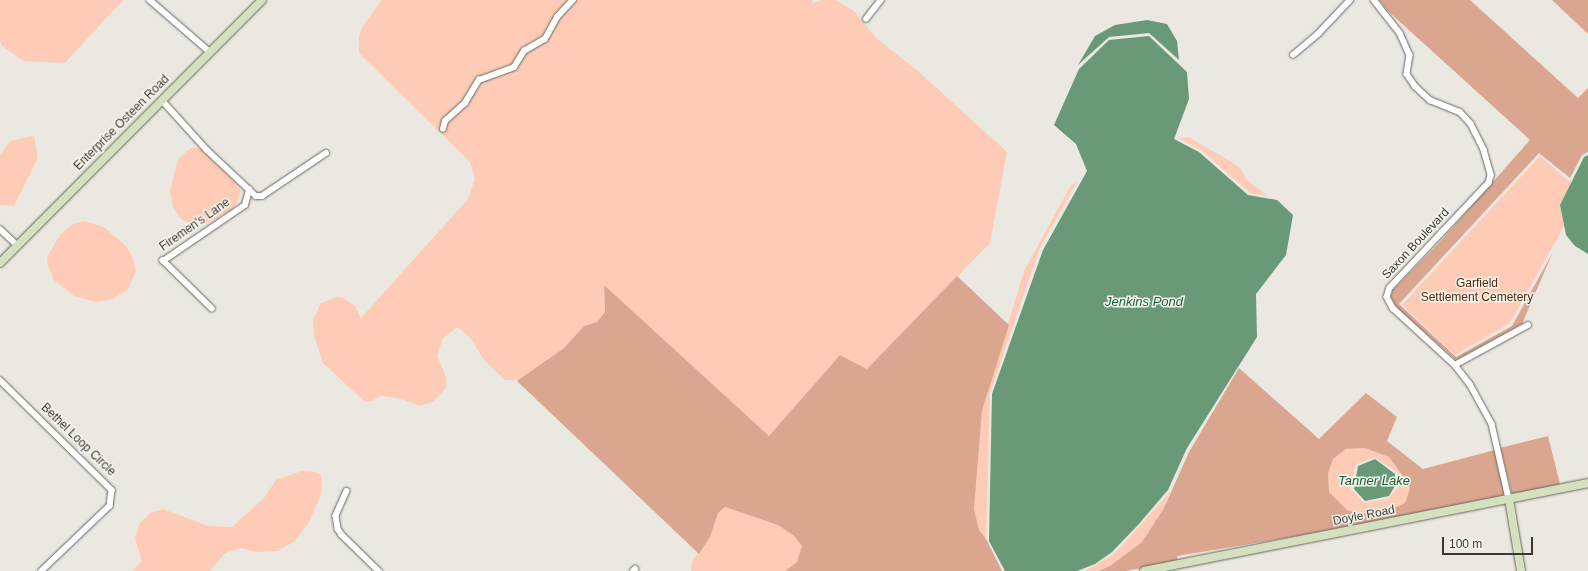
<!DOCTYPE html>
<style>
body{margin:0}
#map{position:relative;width:1588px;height:571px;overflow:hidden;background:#eae8e0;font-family:Arial,sans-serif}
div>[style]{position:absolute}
.green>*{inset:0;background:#feccb6}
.forest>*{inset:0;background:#dba68f;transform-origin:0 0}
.water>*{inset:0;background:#6a9978}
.roads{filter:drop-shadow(0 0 1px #68665f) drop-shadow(0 0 1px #68665f)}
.street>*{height:5.5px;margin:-2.75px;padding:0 2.75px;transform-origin:2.75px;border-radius:2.75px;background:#fff}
.secondary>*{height:8px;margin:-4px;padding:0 4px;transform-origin:4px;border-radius:4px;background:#d5e0bf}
span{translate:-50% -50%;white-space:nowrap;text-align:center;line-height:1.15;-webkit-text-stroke:3px #f7f6ed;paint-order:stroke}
.street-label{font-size:12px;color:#383835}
.park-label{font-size:12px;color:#55240c}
.water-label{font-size:13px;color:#125e33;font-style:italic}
.scale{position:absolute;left:1442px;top:537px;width:91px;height:18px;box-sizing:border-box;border:2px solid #383835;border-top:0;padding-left:5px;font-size:12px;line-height:14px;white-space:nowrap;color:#383835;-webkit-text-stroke:3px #f7f6ed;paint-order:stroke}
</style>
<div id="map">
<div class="green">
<i style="clip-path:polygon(0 0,123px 0,65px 63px,24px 61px,2px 46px,0 41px)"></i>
<i style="clip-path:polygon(382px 0,813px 0,812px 4px,821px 0,836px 0,854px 11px,876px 38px,918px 71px,1007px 152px,990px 243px,867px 369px,840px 355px,769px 437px,604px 286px,605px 312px,596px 323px,584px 326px,564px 348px,520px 380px,505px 380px,484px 360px,471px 339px,458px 327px,443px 338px,437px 356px,446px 377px,446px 388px,433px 402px,420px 406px,402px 399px,380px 396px,372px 401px,365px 402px,323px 363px,314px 336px,313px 319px,321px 303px,337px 297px,344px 298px,355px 306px,361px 318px,468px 199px,475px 179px,470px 162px,359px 53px,359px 36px,362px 27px)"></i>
<i style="clip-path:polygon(34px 136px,38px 158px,14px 206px,0 205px,0 155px,10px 141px)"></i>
<i style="clip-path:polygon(1188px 137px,1232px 162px,1241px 169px,1247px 180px,1268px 196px,1250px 193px,1201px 150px,1178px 138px)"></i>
<i style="clip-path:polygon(191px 148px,203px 148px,235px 180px,241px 191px,237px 203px,231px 210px,210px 222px,193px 225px,181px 219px,173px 207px,170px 191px,178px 159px)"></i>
<i style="clip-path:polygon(1540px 156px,1571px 183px,1560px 205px,1564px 226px,1510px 323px,1455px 355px,1402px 305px)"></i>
<i style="clip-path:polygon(1078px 180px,1040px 248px,990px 393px,986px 539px,979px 530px,974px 509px,982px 411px,1024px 271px,1070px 187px)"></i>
<i style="clip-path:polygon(84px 221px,104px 227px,125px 245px,132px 256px,136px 271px,128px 289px,113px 299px,96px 302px,74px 296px,54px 280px,48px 266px,47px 257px,60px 235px,73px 224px)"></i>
<i style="clip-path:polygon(evenodd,1365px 448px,1389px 457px,1402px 475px,1410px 488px,1405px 503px,1390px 510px,1361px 514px,1347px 510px,1329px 492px,1328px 474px,1333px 459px,1346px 449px,1365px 448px,1374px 457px,1397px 472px,1398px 487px,1389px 498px,1364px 503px,1351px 489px,1355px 465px,1374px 457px)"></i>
<i style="clip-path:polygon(302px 471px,315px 472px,321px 475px,322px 489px,318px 502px,309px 522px,295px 541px,278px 551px,256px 552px,241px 548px,225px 553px,210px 571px,132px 571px,142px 561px,135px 539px,139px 524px,150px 513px,163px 509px,208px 526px,232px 527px,264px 498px,276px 480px)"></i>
<i style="clip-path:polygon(1170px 492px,1164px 508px,1142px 542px,1110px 566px,1099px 571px,1085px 571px,1114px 554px)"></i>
<i style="clip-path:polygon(725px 507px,778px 525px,794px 536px,803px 546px,797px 562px,785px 571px,691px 571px,692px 561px,710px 537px,718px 513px)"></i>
</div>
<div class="forest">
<i style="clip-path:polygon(1379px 0,1470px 0,1578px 98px,1588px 88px,1588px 152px,1582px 155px,1570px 178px,1539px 153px,1399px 304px,1456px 357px,1512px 326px,1553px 252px,1522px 324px,1456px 360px,1395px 306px,1391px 297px,1393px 290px,1438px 244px,1530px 140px,1389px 12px)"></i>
<i style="clip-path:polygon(1552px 0,1588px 0,1588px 34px)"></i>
<i style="clip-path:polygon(957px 276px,1009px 325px,982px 411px,974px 509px,979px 530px,986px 539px,1002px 571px,785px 571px,797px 562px,802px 546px,794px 536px,778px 525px,725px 507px,718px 513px,710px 537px,699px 554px,517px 381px,564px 348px,584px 326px,597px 322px,605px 312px,604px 285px,769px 436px,840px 355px,867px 369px)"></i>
<i style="clip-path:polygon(evenodd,1239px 368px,1319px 439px,1366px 393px,1397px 417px,1387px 441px,1423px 469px,1495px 450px,1505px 496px,1328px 531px,1177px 556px,1178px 561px,1126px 571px,1099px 571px,1110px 566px,1142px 542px,1164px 508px,1189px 452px,1239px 368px,1365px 448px,1389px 457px,1402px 475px,1410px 488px,1405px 503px,1390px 510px,1361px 514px,1347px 510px,1329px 492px,1328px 474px,1333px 459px,1346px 449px,1365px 448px)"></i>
<i style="left:1548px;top:436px;width:50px;height:49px;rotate:76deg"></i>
</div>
<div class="water">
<i style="clip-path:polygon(1147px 20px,1167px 24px,1177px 41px,1179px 60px,1149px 33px,1109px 37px,1078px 65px,1095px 36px,1115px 25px)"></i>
<i style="clip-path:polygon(1149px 36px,1187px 72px,1189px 99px,1174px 139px,1199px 152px,1248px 195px,1277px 200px,1293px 215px,1286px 255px,1256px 294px,1257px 337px,1187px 448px,1168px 490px,1138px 525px,1112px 552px,1095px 564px,1077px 571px,1005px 571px,989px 541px,992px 394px,1043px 250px,1087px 171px,1076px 144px,1054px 125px,1079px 69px,1109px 40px)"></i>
<i style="clip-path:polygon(1588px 155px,1588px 254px,1575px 246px,1566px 235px,1560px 205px,1584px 157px)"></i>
<i style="clip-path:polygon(1375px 459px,1395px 474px,1395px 486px,1389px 496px,1365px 501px,1354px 489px,1358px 466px)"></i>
</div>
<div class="roads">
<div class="street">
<i style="left:150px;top:0;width:79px;rotate:40.9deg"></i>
<i style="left:1374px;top:0;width:42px;rotate:51.8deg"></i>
<i style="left:1400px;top:33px;width:24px;rotate:66deg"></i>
<i style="left:1410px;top:55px;width:19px;rotate:99deg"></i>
<i style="left:1407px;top:74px;width:14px;rotate:56deg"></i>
<i style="left:1415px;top:86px;width:21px;rotate:43deg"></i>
<i style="left:1430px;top:100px;width:32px;rotate:22deg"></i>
<i style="left:1460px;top:112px;width:16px;rotate:47deg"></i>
<i style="left:1471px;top:124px;width:29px;rotate:63deg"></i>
<i style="left:1484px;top:150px;width:26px;rotate:74deg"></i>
<i style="left:1491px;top:175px;width:8px;rotate:104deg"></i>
<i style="left:1489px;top:183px;width:144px;rotate:133.3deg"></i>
<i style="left:1390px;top:288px;width:9px;rotate:108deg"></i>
<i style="left:1387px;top:297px;width:13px;rotate:61deg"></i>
<i style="left:1393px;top:308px;width:84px;rotate:42.6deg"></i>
<i style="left:1455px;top:365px;width:24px;rotate:52deg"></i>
<i style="left:1470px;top:384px;width:46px;rotate:61.2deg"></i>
<i style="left:1492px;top:424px;width:77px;rotate:77.2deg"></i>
<i style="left:866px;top:19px;width:24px;rotate:-52deg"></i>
<i style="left:1293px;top:55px;width:33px;rotate:-40deg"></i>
<i style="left:1318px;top:34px;width:47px;rotate:-46.7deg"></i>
<i style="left:162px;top:100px;width:67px;rotate:48deg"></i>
<i style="left:207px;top:150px;width:67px;rotate:43.2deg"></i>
<i style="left:256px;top:196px;width:6px"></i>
<i style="left:262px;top:196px;width:77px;rotate:-33.9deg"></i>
<i style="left:443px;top:129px;width:8px;rotate:-76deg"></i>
<i style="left:445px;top:121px;width:27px;rotate:-42deg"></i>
<i style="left:465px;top:103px;width:27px;rotate:-59deg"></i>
<i style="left:479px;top:80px;width:37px;rotate:-20deg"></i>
<i style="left:514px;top:67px;width:19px;rotate:-58deg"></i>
<i style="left:524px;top:51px;width:24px;rotate:-30deg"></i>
<i style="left:545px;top:39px;width:25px;rotate:-61deg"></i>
<i style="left:557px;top:17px;width:23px;rotate:-47deg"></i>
<i style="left:0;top:229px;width:23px;rotate:43deg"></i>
<i style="left:212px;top:309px;width:69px;rotate:-135.6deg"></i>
<i style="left:163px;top:261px;width:99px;rotate:-34.3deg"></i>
<i style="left:245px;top:205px;width:16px;rotate:-75deg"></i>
<i style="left:1455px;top:365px;width:83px;rotate:-28.7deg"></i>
<i style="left:0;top:380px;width:157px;rotate:44.5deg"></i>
<i style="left:112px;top:490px;width:16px;rotate:97deg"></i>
<i style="left:110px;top:506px;width:94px;rotate:136.3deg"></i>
<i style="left:347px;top:491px;width:27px;rotate:114deg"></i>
<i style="left:336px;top:516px;width:13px;rotate:81deg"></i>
<i style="left:338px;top:529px;width:7px;rotate:56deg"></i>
<i style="left:342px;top:535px;width:52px;rotate:44.2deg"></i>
<i style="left:633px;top:571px;width:3px;rotate:-45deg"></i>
</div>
<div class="secondary">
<i style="left:0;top:263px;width:371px;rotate:-45.1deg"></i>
<i style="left:1509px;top:499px;width:73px;rotate:80.5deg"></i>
<i style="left:1144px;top:571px;width:453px;rotate:-11.2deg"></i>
</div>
</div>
<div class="street-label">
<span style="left:122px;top:123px;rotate:-45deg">Enterprise Osteen Road</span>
<span style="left:195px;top:225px;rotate:-35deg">Firemen's Lane</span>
<span style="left:1416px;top:244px;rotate:-47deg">Saxon Boulevard</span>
<span style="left:78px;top:440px;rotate:44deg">Bethel Loop Circle</span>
<span style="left:1364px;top:516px;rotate:-11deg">Doyle Road</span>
</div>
<div class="park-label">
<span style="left:1477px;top:291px">Garfield<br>Settlement Cemetery</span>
</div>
<div class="water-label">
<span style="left:1144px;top:302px">Jenkins Pond</span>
<span style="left:1374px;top:481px">Tanner Lake</span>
</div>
<div class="scale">100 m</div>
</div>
